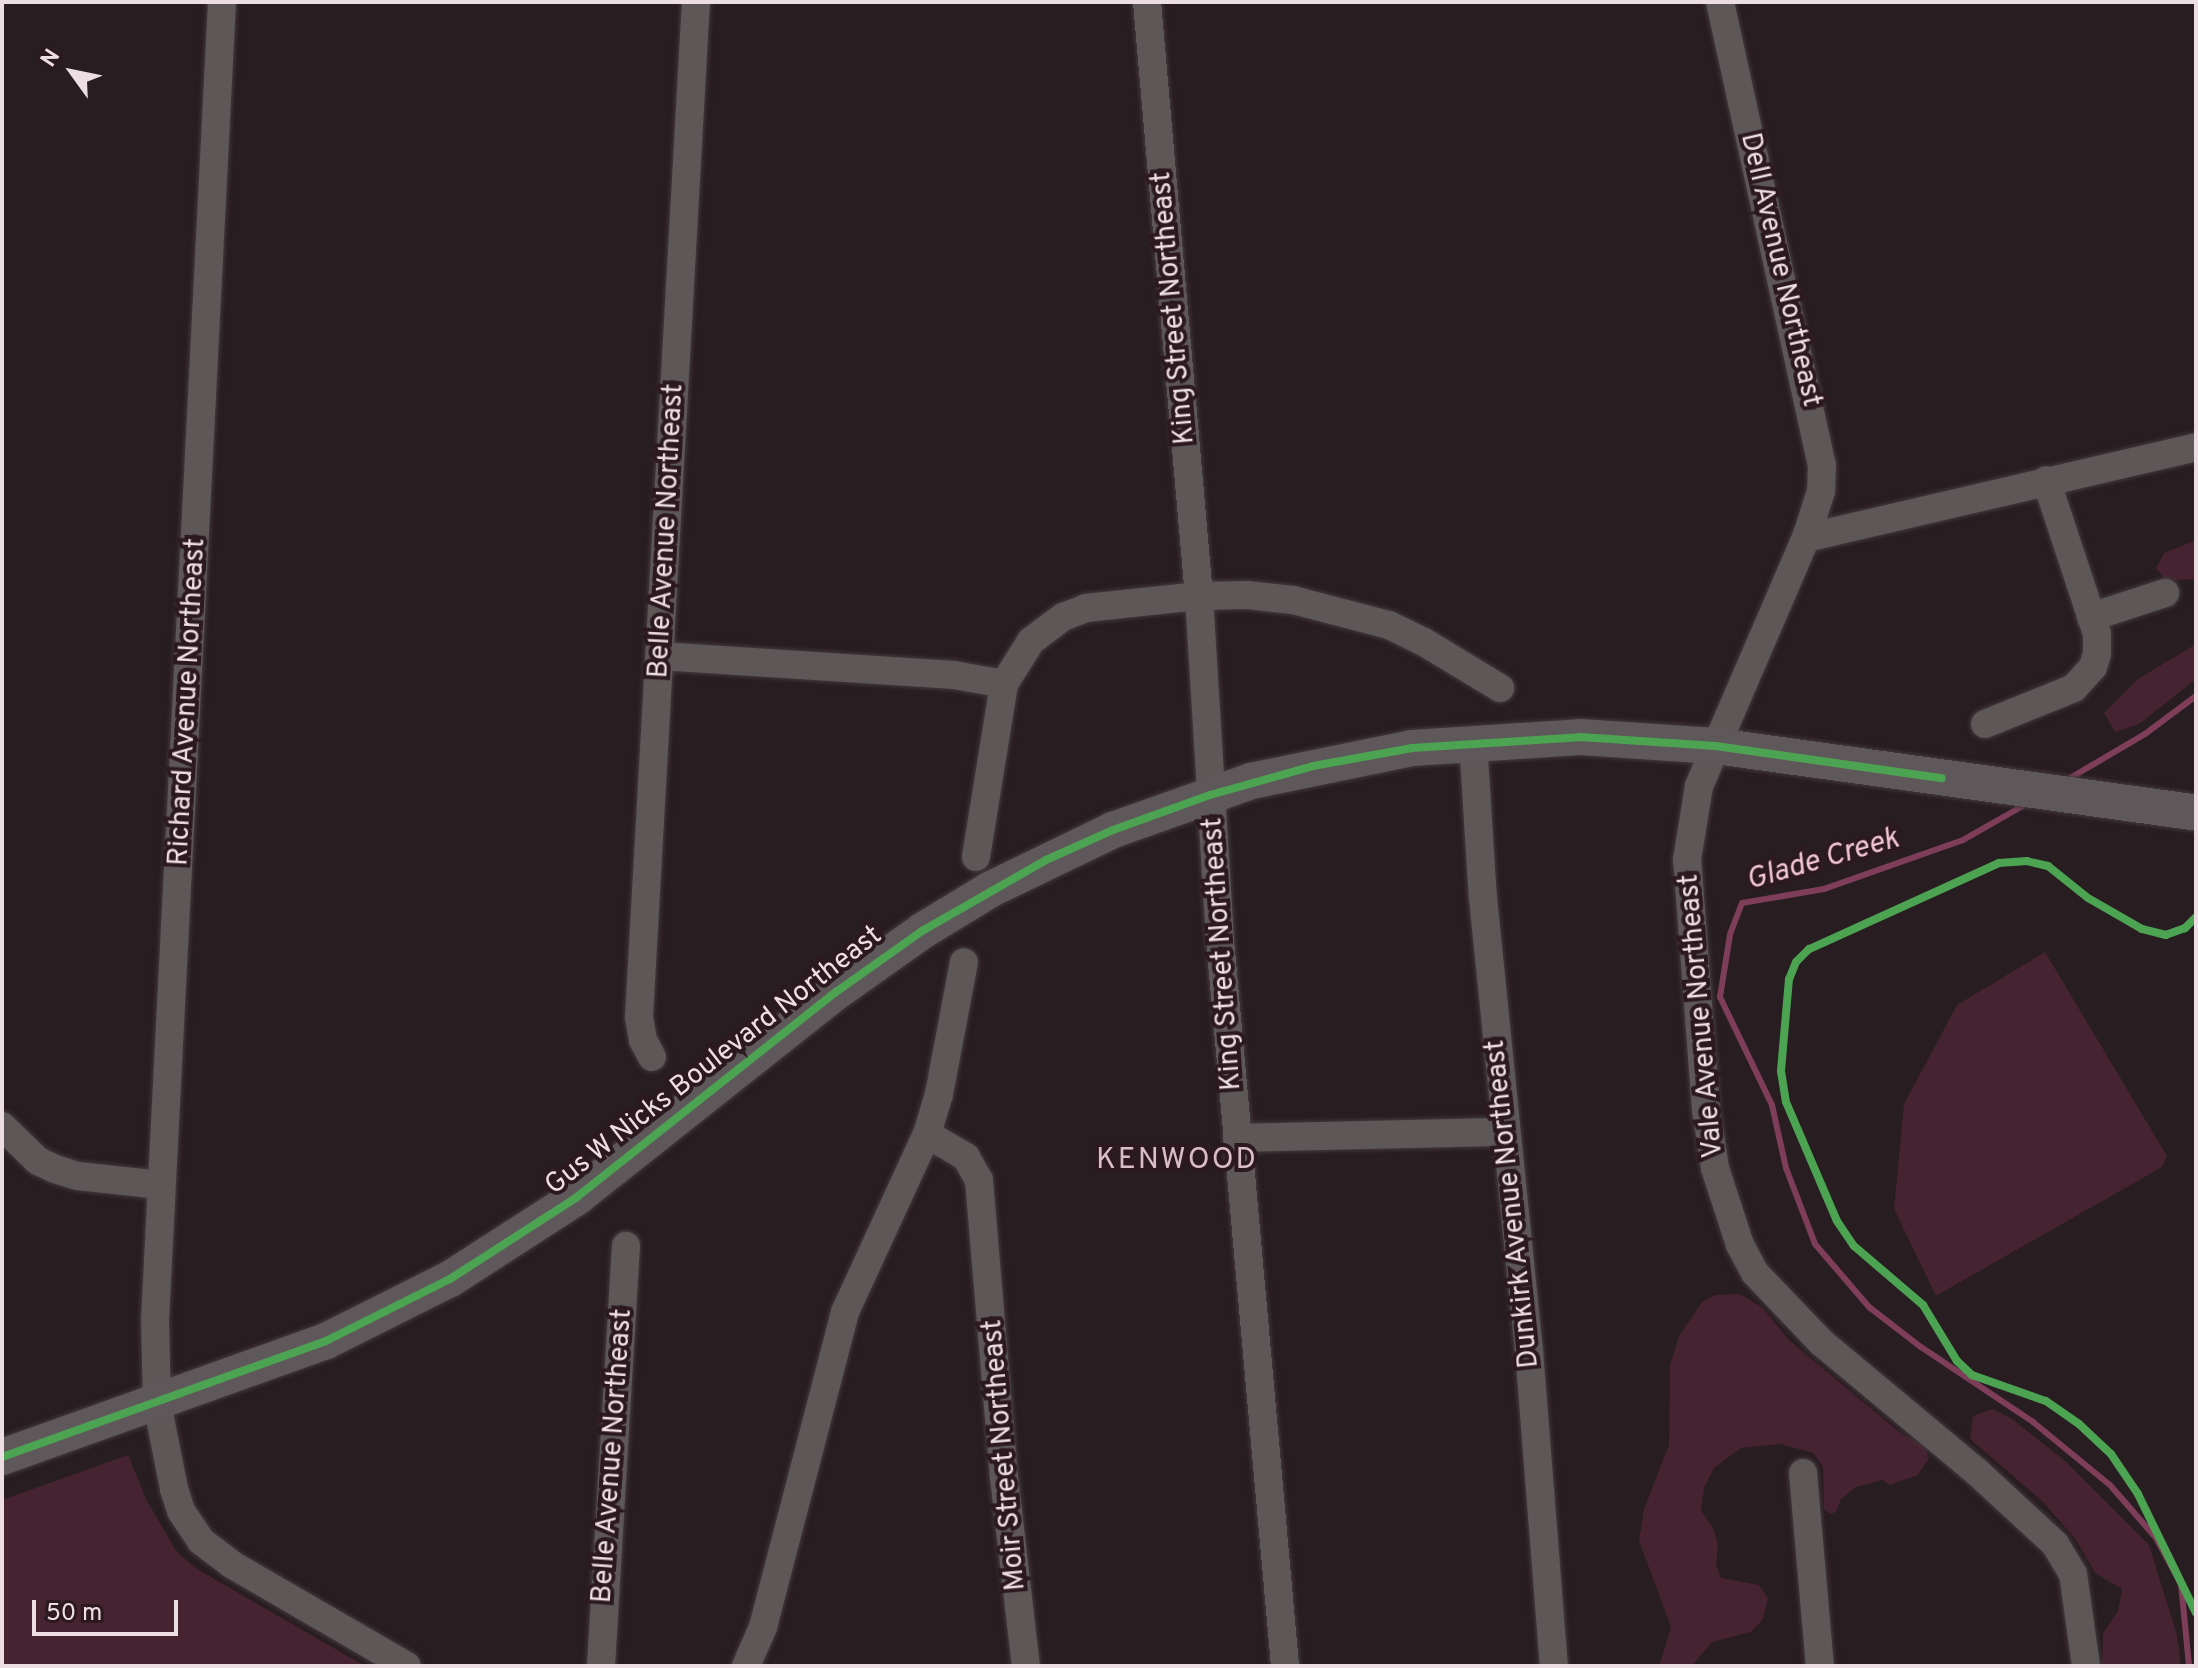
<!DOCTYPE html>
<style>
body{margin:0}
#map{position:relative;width:2198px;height:1668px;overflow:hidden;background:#281d21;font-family:Overpass,sans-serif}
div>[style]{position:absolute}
.green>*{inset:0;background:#452331}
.stream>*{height:6px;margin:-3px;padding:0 3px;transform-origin:3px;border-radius:3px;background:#7e3e59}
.roads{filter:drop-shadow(0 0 2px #43393d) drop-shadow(0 0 2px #43393d)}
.minor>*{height:28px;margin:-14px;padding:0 14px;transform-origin:14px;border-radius:14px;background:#5d5758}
.major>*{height:36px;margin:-18px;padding:0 18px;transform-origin:18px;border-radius:18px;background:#5f585a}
.cycleway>*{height:8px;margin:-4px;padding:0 4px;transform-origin:4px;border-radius:4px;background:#4ca352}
span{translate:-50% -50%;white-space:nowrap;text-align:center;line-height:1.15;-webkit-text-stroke:8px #2c1920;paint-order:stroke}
.street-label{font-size:28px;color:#ecdee2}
.water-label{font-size:30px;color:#f2c6d5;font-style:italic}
.neighbourhood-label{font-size:30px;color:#d9bec7;letter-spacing:2px}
.frame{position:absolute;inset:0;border:4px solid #ecdee2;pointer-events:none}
.north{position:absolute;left:32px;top:32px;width:80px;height:80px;-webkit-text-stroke:6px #2c1920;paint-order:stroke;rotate:303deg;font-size:22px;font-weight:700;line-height:32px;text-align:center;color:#ecdee2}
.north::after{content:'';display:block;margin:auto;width:28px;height:36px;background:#ecdee2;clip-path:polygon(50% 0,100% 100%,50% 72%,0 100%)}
.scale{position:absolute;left:32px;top:1600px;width:146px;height:36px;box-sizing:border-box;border:4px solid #ecdee2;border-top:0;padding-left:10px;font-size:24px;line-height:28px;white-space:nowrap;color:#ecdee2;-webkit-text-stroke:6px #2c1920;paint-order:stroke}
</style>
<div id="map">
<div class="green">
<i style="clip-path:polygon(2196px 540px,2196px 579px,2166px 581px,2156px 568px,2164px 553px)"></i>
<i style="clip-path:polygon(2196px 644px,2196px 679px,2139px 724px,2115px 732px,2104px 713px,2138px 679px)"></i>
<i style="clip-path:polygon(2045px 952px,2167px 1156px,2162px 1167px,1936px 1296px,1894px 1209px,1904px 1104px,1957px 1005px)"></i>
<i style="clip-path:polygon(1739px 1294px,1762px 1307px,1789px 1340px,1898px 1431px,1925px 1447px,1929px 1458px,1918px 1475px,1890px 1485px,1882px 1480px,1856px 1487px,1841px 1499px,1836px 1512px,1830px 1514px,1824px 1509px,1823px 1467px,1813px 1453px,1780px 1444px,1741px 1448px,1714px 1468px,1704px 1488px,1701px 1511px,1713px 1528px,1718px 1544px,1716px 1565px,1721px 1578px,1759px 1585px,1768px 1598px,1763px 1619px,1751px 1632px,1712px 1642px,1692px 1666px,1659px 1666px,1671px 1627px,1639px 1541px,1644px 1509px,1669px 1445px,1670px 1365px,1679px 1336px,1702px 1302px,1715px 1295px)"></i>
<i style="clip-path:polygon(1992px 1409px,2012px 1419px,2065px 1461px,2149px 1545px,2177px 1635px,2181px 1666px,2102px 1666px,2103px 1633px,2118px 1611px,2122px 1589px,2095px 1573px,2076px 1540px,2043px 1502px,1970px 1439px,1973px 1416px)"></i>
<i style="clip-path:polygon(128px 1455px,147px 1501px,177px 1552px,197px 1569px,365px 1666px,2px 1666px,2px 1500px)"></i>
</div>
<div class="stream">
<i style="left:2065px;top:781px;width:93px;rotate:-30.4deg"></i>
<i style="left:2145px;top:734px;width:64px;rotate:-36.7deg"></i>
<i style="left:2028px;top:803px;width:75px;rotate:150.4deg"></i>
<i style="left:1963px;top:840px;width:147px;rotate:160.6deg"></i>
<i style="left:1824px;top:889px;width:83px;rotate:170.3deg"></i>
<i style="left:1742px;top:903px;width:34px;rotate:111deg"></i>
<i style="left:1730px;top:935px;width:63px;rotate:99.2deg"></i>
<i style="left:1720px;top:997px;width:120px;rotate:64.3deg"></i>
<i style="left:1772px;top:1105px;width:65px;rotate:77.5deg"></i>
<i style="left:1786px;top:1168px;width:81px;rotate:69.1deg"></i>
<i style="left:1815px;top:1244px;width:83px;rotate:49.4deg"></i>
<i style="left:1869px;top:1307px;width:66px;rotate:37.6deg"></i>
<i style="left:1921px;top:1347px;width:135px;rotate:33.8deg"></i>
<i style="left:2033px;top:1422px;width:99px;rotate:39.3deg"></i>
<i style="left:2110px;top:1485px;width:70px;rotate:49deg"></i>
<i style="left:2156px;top:1538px;width:52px;rotate:61.5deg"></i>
<i style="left:2181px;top:1584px;width:82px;rotate:84.4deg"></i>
</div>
<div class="roads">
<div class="minor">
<i style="left:222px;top:2px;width:1318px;rotate:92.91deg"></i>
<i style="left:155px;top:1318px;width:85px;rotate:88.7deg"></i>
<i style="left:157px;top:1403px;width:88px;rotate:78.8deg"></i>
<i style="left:174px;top:1489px;width:23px;rotate:72deg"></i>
<i style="left:181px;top:1511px;width:36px;rotate:56deg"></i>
<i style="left:201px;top:1541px;width:38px;rotate:37deg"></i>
<i style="left:231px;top:1564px;width:203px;rotate:30.1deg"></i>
<i style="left:1147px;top:2px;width:596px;rotate:85deg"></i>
<i style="left:1199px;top:596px;width:345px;rotate:86.5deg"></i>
<i style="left:1220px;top:940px;width:729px;rotate:84.88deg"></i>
<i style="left:1720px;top:2px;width:474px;rotate:77.6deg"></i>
<i style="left:1822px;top:465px;width:26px;rotate:92deg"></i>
<i style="left:1821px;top:491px;width:49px;rotate:107.7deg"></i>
<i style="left:2091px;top:617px;width:78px;rotate:-18deg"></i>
<i style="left:660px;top:656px;width:295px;rotate:3.7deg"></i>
<i style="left:954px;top:675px;width:51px;rotate:10.2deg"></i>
<i style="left:1985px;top:724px;width:96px;rotate:-22deg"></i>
<i style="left:2074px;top:688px;width:28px;rotate:-48deg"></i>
<i style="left:2093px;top:667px;width:14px;rotate:-73deg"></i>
<i style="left:2097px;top:654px;width:20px;rotate:-90deg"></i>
<i style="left:2097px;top:634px;width:162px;rotate:-108.3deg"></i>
<i style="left:1473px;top:741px;width:157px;rotate:86.4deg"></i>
<i style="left:1483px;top:898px;width:454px;rotate:84.2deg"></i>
<i style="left:1529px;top:1350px;width:317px;rotate:85.5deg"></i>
<i style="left:976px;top:857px;width:175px;rotate:-80.8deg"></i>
<i style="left:1004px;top:684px;width:51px;rotate:-57.9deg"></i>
<i style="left:1031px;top:641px;width:40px;rotate:-37deg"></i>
<i style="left:1063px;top:617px;width:25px;rotate:-21deg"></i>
<i style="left:1086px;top:608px;width:114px;rotate:-6.1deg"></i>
<i style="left:1199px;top:596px;width:48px;rotate:-1.2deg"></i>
<i style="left:1247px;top:595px;width:46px;rotate:6.2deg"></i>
<i style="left:1293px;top:600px;width:99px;rotate:14.6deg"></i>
<i style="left:1389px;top:625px;width:39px;rotate:26deg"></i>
<i style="left:1424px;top:642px;width:89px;rotate:31.2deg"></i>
<i style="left:652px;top:1057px;width:19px;rotate:-118deg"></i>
<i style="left:643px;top:1040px;width:23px;rotate:-100deg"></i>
<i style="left:639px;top:1017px;width:1017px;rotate:-86.79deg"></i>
<i style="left:2px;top:1126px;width:50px;rotate:44.2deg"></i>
<i style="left:38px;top:1161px;width:19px;rotate:25deg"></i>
<i style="left:55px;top:1169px;width:24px;rotate:17deg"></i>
<i style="left:78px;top:1176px;width:83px;rotate:6.2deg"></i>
<i style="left:927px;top:1134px;width:45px;rotate:30.5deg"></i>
<i style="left:966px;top:1157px;width:26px;rotate:61deg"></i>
<i style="left:979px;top:1180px;width:298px;rotate:85.2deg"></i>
<i style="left:1004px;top:1477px;width:190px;rotate:83.4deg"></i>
<i style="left:1237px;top:1138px;width:268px;rotate:-1.3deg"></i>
<i style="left:1803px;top:1473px;width:194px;rotate:85deg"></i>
<i style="left:601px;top:1666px;width:421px;rotate:-86.6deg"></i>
<i style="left:746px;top:1666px;width:43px;rotate:-66.4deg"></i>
<i style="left:763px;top:1627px;width:325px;rotate:-75.4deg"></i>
<i style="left:845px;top:1312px;width:196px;rotate:-65.3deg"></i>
<i style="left:927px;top:1134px;width:42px;rotate:-73.3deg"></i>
<i style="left:939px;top:1094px;width:134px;rotate:-79.3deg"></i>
<i style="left:2086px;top:1666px;width:93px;rotate:-98deg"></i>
<i style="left:2073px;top:1574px;width:35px;rotate:-121deg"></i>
<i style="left:2055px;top:1544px;width:106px;rotate:-137.3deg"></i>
<i style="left:1977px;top:1472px;width:202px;rotate:-140.2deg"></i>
<i style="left:1822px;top:1343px;width:97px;rotate:-133.7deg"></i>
<i style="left:1755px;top:1273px;width:32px;rotate:-118deg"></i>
<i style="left:1740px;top:1245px;width:81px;rotate:-108deg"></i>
<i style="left:1715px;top:1168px;width:59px;rotate:-98.8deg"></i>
<i style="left:1706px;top:1110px;width:251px;rotate:-94.3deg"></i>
<i style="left:1687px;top:860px;width:75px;rotate:-80.8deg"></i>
<i style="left:1699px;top:786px;width:270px;rotate:-66.7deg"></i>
<i style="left:1806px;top:538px;width:400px;rotate:-13.1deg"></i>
</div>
<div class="major">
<i style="left:2px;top:1457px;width:344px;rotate:-19.7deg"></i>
<i style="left:326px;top:1341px;width:139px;rotate:-26.6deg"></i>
<i style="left:450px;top:1279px;width:151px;rotate:-32.8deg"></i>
<i style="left:577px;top:1197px;width:330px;rotate:-38.4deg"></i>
<i style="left:836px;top:992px;width:105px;rotate:-35.3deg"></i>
<i style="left:922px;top:931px;width:81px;rotate:-31.3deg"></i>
<i style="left:991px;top:889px;width:136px;rotate:-25.8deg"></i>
<i style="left:1113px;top:830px;width:146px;rotate:-19.5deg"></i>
<i style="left:1251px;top:781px;width:164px;rotate:-11.6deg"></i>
<i style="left:1412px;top:748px;width:168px;rotate:-3.7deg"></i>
<i style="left:1580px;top:737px;width:136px;rotate:3.8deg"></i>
<i style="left:1716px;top:746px;width:485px;rotate:7.9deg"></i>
</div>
</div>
<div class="cycleway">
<i style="left:2196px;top:917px;width:16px;rotate:135deg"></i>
<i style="left:2185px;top:928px;width:20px;rotate:160deg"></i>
<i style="left:2166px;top:935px;width:25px;rotate:-166deg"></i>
<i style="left:2142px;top:929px;width:62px;rotate:-150.1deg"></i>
<i style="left:2088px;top:898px;width:51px;rotate:-141.3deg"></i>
<i style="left:2048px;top:866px;width:22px;rotate:-167deg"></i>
<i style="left:2027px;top:861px;width:28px;rotate:176deg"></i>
<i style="left:1999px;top:863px;width:209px;rotate:155.6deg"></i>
<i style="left:1809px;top:949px;width:18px;rotate:135deg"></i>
<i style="left:1796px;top:962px;width:18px;rotate:112deg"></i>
<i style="left:1789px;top:979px;width:92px;rotate:95deg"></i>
<i style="left:1781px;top:1071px;width:31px;rotate:81deg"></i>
<i style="left:1786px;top:1102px;width:129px;rotate:66.8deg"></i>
<i style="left:1837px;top:1221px;width:30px;rotate:56deg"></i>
<i style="left:1854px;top:1246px;width:91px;rotate:40.5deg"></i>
<i style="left:1923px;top:1305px;width:66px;rotate:58.7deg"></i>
<i style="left:1957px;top:1361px;width:21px;rotate:43deg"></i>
<i style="left:1972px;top:1375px;width:78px;rotate:19.4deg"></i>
<i style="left:2046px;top:1401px;width:40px;rotate:34.9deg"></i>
<i style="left:2079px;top:1424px;width:44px;rotate:43.2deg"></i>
<i style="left:2111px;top:1454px;width:48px;rotate:56deg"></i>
<i style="left:2138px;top:1494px;width:132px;rotate:64deg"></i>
<i style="left:2px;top:1457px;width:344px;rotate:-19.7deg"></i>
<i style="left:326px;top:1341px;width:139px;rotate:-26.6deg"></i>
<i style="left:450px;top:1279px;width:151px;rotate:-32.8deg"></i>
<i style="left:577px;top:1197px;width:330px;rotate:-38.4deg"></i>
<i style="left:836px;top:992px;width:105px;rotate:-35.3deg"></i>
<i style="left:922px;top:931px;width:143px;rotate:-29.8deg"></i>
<i style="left:1046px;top:860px;width:73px;rotate:-24.1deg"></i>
<i style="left:1113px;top:830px;width:103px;rotate:-19.8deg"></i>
<i style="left:1210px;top:795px;width:107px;rotate:-15.7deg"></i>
<i style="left:1313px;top:766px;width:101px;rotate:-10.3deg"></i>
<i style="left:1412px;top:748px;width:168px;rotate:-3.7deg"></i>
<i style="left:1580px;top:737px;width:136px;rotate:3.8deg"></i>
<i style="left:1716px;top:746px;width:228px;rotate:8.1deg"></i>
</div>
<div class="street-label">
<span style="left:1780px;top:270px;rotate:77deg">Dell Avenue Northeast</span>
<span style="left:1174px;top:308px;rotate:-95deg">King Street Northeast</span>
<span style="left:667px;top:531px;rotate:-87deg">Belle Avenue Northeast</span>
<span style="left:188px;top:702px;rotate:-87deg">Richard Avenue Northeast</span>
<span style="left:1223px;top:954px;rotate:-94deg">King Street Northeast</span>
<span style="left:1702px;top:1016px;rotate:-95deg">Vale Avenue Northeast</span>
<span style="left:714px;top:1061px;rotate:-38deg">Gus W Nicks Boulevard Northeast</span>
<span style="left:1513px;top:1204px;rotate:-96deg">Dunkirk Avenue Northeast</span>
<span style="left:1005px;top:1455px;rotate:-95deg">Moir Street Northeast</span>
<span style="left:613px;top:1456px;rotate:-86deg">Belle Avenue Northeast</span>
</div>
<div class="water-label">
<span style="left:1823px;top:861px;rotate:-16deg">Glade Creek</span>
</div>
<div class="neighbourhood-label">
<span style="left:1177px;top:1161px">KENWOOD</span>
</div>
<div class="frame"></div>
<div class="north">N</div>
<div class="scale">50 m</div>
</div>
